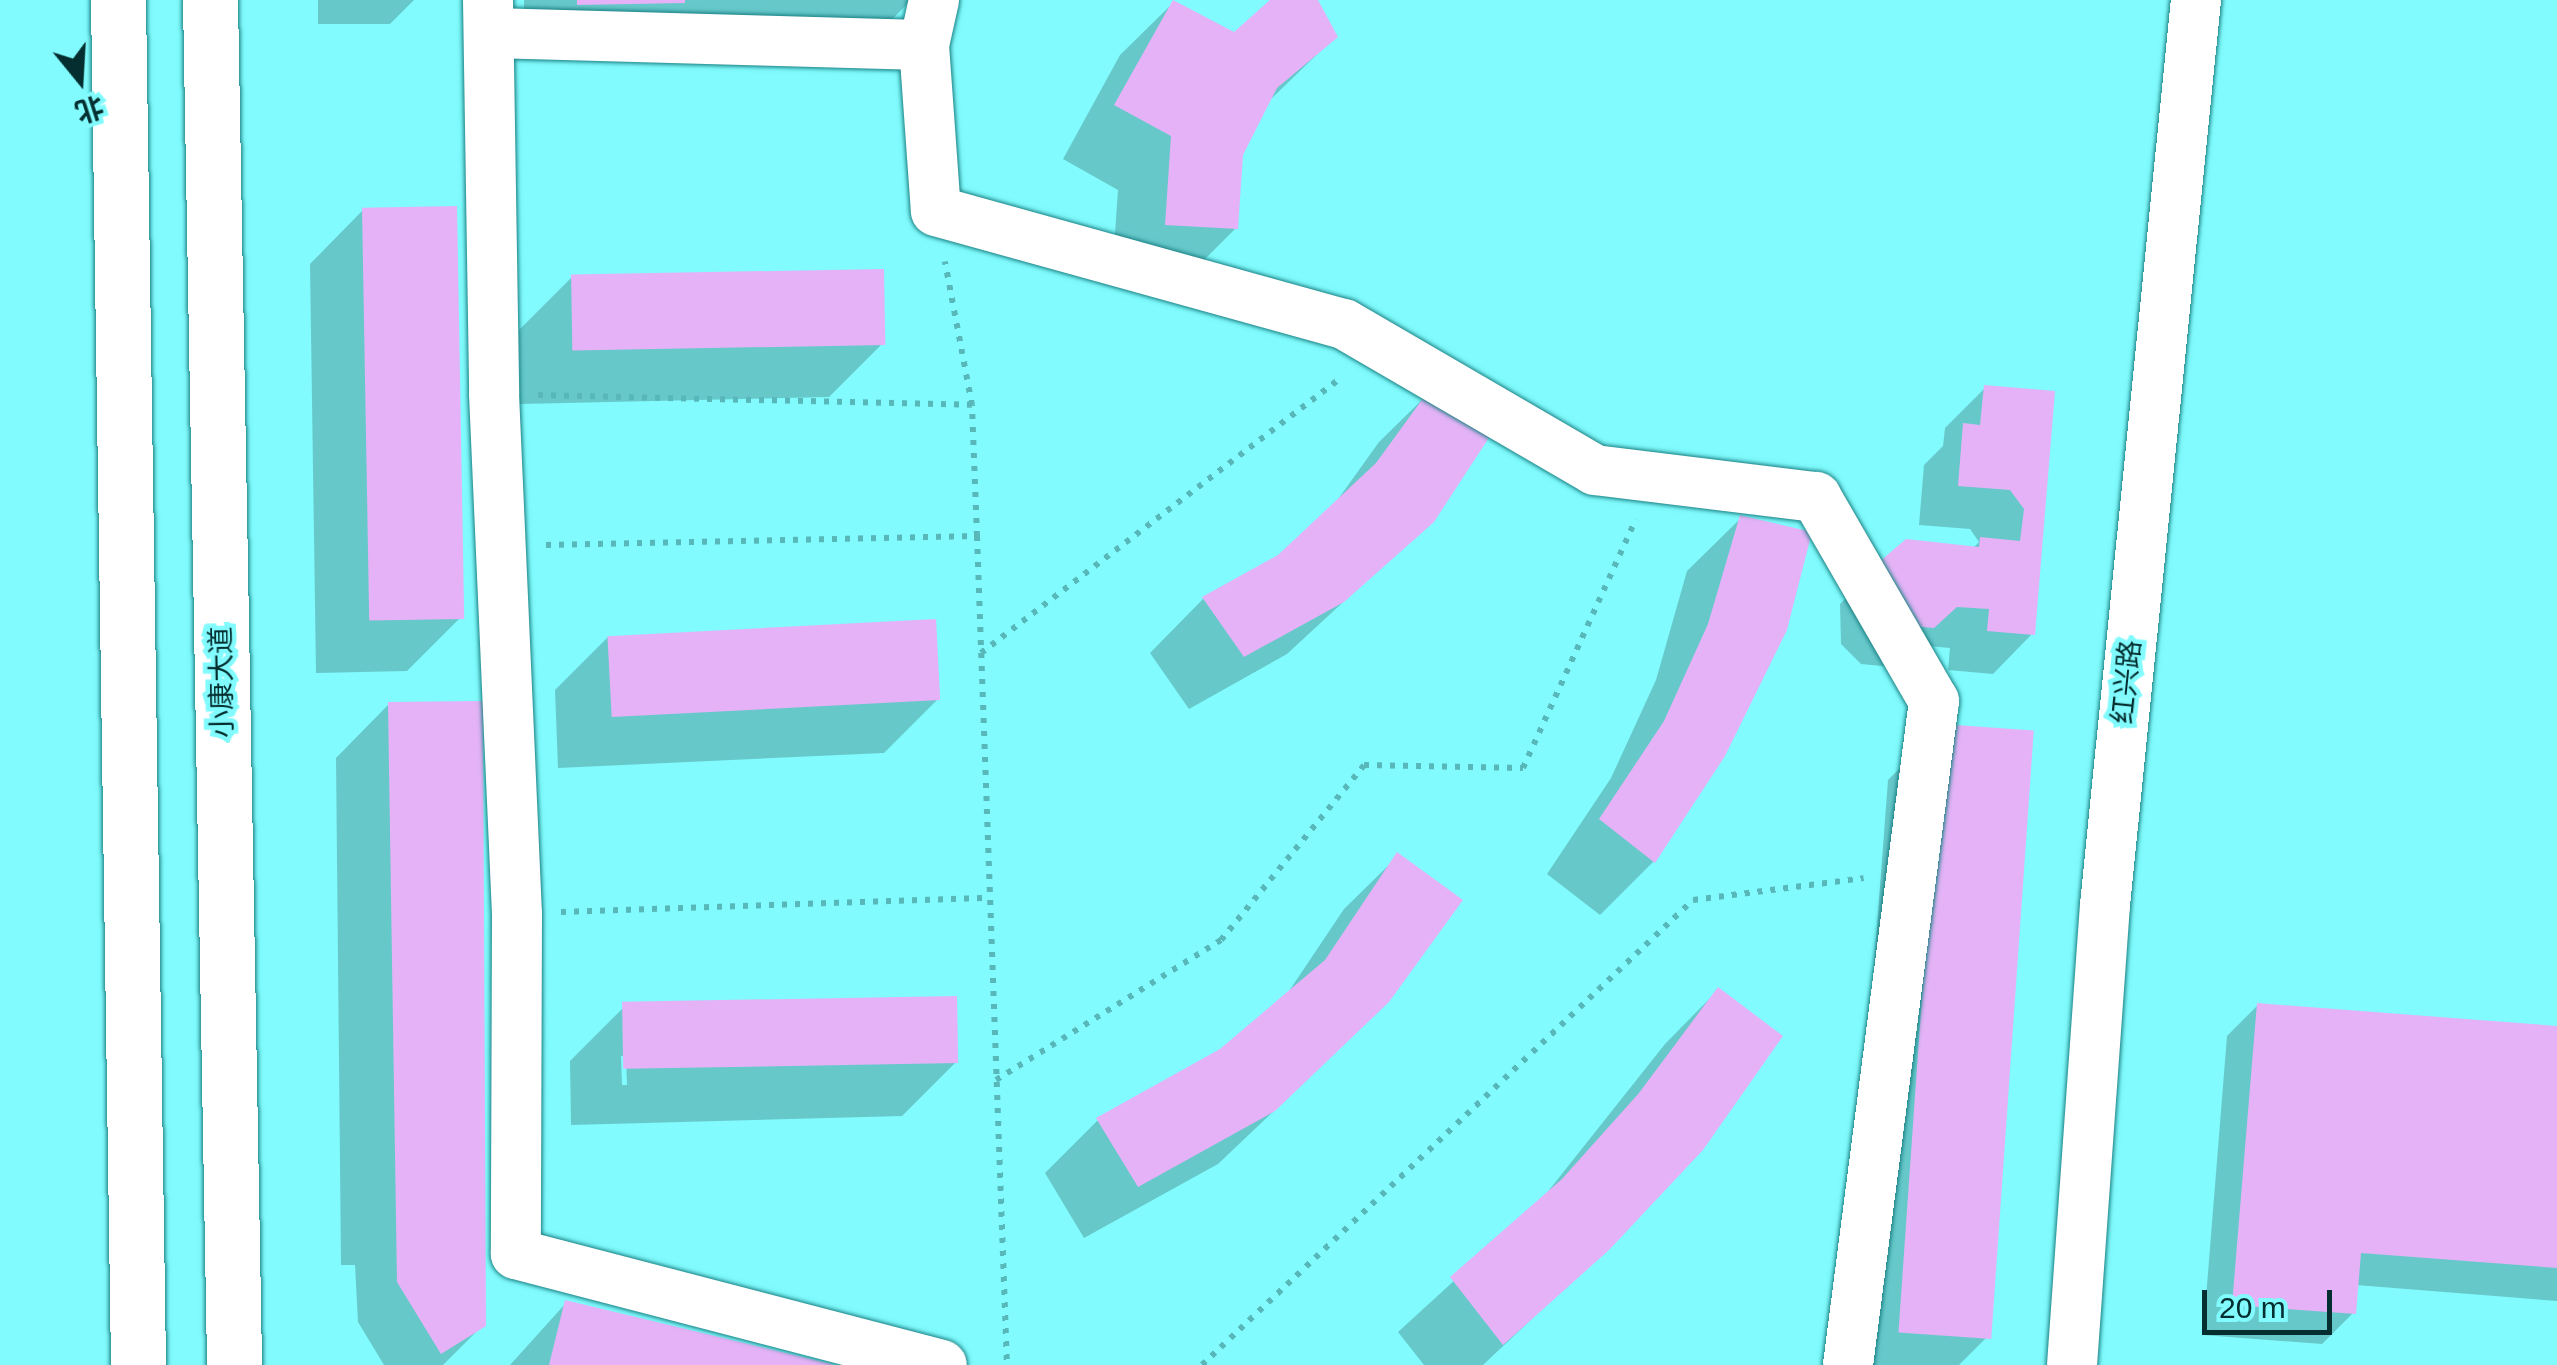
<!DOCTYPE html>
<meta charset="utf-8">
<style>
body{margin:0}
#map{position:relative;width:2557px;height:1365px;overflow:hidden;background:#81fbfd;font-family:Arial,"Noto Sans SC",sans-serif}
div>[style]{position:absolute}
.shadow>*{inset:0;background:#0003}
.building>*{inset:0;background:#e5b2f7;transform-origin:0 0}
.path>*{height:6px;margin-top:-3px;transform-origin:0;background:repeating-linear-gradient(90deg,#58b7b9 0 5px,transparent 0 13px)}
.roads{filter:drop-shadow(0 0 2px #1a8184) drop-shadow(0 0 2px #1a8184)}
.minor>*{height:50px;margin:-25px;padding:0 25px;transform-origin:25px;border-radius:25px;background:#fff}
.major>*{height:55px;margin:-27.5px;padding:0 27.5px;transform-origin:27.5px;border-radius:27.5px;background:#fff}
span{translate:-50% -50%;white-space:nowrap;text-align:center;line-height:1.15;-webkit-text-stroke:9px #81fbfd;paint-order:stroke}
.street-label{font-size:28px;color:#042e2f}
.north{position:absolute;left:30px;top:30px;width:100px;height:100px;-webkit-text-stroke:8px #81fbfd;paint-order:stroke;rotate:162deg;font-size:28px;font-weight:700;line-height:40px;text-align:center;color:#042e2f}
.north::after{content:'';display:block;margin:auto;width:35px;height:45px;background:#042e2f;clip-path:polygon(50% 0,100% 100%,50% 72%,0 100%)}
.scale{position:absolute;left:2202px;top:1290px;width:130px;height:45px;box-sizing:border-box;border:5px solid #042e2f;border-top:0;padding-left:12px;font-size:30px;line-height:35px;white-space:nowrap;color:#042e2f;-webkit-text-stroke:8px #81fbfd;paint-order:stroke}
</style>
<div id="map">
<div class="shadow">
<i style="clip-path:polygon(318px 0,414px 0,390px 24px,318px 24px)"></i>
<i style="clip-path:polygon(524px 0,911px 0,859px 53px,524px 57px)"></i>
<i style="clip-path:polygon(1274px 0,1316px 0,1335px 37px,1268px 102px,1241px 154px,1236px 228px,1182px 282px,1112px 277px,1118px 190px,1063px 159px,1120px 55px,1174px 2px,1234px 35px)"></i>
<i style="clip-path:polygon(363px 210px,460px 618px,407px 671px,316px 673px,310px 264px)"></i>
<i style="clip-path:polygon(572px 277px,882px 344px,829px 397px,520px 404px,519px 330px)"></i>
<i style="clip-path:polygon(1985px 388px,2053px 394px,2032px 634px,1993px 674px,1948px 670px,1950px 648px,1915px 645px,1892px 667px,1861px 664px,1841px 644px,1840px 604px,1881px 564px,1972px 549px,1979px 542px,1970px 529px,1919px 525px,1924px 465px,1943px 446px,1945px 428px)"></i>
<i style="clip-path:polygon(1433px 389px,1432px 520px,1287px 654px,1189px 709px,1150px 653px,1203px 599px,1279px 558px,1331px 509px,1379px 442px)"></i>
<i style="clip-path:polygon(1741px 518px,1723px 755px,1653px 862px,1600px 915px,1547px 874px,1611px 778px,1656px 680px,1687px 571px)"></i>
<i style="clip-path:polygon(608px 637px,938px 699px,884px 753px,558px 768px,555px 690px)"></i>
<i style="clip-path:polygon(389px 704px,483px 1325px,443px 1365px,384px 1365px,358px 1322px,355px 1265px,341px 1265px,336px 758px)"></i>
<i style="clip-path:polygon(1941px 727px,1987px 1337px,1959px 1365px,1844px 1365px,1888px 780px)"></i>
<i style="clip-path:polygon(1398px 856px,1333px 1055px,1218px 1164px,1084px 1238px,1045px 1173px,1098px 1120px,1221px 1051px,1285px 997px,1344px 909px)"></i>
<i style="clip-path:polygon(1718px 990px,1607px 1248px,1483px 1365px,1424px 1365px,1398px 1332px,1538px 1204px,1665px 1044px)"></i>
<i style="clip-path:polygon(2258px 1005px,2557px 1029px,2557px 1301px,2356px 1285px,2353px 1313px,2322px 1344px,2203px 1335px,2227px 1036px)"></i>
<i style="clip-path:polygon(evenodd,623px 1008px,956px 1062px,902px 1116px,571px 1125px,570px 1061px,623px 1008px,621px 1056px,626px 1056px,627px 1085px,622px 1085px,621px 1056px)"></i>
<i style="clip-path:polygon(566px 1303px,827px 1365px,510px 1365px)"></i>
</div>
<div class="building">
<i style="clip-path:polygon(577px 0,685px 0,685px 3px,577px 5px)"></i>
<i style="clip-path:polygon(1173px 0,1234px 32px,1270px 0,1318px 0,1338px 37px,1277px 88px,1243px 155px,1238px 229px,1165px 225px,1171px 136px,1114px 105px)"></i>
<i style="left:457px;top:206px;width:413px;height:95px;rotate:89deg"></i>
<i style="left:884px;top:269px;width:76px;height:313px;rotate:89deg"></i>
<i style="clip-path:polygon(1984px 385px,2055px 391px,2035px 635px,1987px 631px,1989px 609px,1957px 607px,1934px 628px,1901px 625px,1879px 562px,1906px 539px,1979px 547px,1980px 537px,2020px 541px,2024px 509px,2010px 490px,1958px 486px,1963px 423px,1980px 425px)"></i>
<i style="clip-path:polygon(1432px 386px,1494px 430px,1434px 522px,1344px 602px,1244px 657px,1202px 597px,1278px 555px,1376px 463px)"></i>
<i style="clip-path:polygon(1740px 515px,1812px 532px,1787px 630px,1725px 756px,1655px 863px,1599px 819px,1664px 721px,1708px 624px)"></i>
<i style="left:936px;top:619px;width:81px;height:329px;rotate:87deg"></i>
<i style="clip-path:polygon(483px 701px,486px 1326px,441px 1354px,397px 1282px,388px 702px)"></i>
<i style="left:1941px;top:724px;width:93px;height:610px;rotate:4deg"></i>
<i style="clip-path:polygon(1397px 852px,1463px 900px,1389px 1002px,1275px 1111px,1138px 1187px,1096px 1118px,1220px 1049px,1325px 960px)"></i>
<i style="clip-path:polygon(1718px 987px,1783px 1036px,1703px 1150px,1609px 1250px,1503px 1345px,1450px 1277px,1562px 1179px,1639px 1093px)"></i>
<i style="left:957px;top:996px;width:67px;height:335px;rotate:89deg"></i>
<i style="clip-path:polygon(2257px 1003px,2557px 1026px,2557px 1268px,2361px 1253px,2356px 1314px,2232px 1305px)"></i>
<i style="clip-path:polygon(565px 1300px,832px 1364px,832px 1365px,549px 1365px)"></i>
</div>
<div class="path">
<i style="left:538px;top:395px;width:434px;rotate:1.3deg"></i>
<i style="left:977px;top:536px;width:830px;rotate:87.93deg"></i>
<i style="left:546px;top:545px;width:431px;rotate:-1.2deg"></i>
<i style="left:977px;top:536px;width:131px;rotate:-92.2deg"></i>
<i style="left:972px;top:405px;width:146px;rotate:-100.7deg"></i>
<i style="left:981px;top:653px;width:454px;rotate:-37.4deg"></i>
<i style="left:561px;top:912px;width:429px;rotate:-1.9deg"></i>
<i style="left:996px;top:1080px;width:265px;rotate:-31.9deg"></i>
<i style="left:1221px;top:940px;width:226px;rotate:-50.7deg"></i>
<i style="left:1364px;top:765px;width:159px;rotate:1.1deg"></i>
<i style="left:1523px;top:768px;width:273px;rotate:-65.6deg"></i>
<i style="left:1202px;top:1365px;width:676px;rotate:-43.44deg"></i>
<i style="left:1693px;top:900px;width:172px;rotate:-7.3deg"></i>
</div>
<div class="roads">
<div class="minor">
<i style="left:488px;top:0;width:394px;rotate:89.1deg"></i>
<i style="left:494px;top:394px;width:521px;rotate:87.47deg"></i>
<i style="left:517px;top:914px;width:340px;rotate:90.2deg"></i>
<i style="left:516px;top:1254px;width:440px;rotate:14.6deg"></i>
<i style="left:934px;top:0;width:46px;rotate:102.5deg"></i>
<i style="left:924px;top:45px;width:166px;rotate:85.9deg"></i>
<i style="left:936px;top:211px;width:423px;rotate:15.5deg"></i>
<i style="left:1344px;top:324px;width:290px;rotate:30.2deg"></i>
<i style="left:1595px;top:470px;width:223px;rotate:7deg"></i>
<i style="left:1816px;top:497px;width:236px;rotate:60deg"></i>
<i style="left:1934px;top:701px;width:670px;rotate:97.38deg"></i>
<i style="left:490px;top:33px;width:434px;rotate:1.6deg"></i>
<i style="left:2072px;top:1365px;width:461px;rotate:-85.9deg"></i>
<i style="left:2105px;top:905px;width:910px;rotate:-84.26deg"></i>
</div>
<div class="major">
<i style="left:118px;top:0;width:1365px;rotate:89.16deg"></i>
<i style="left:210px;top:0;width:1365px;rotate:88.99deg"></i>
</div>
</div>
<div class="street-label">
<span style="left:222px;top:682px;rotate:-91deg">小康大道</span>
<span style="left:2127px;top:682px;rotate:-84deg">红兴路</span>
</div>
<div class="north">北</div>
<div class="scale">20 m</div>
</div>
